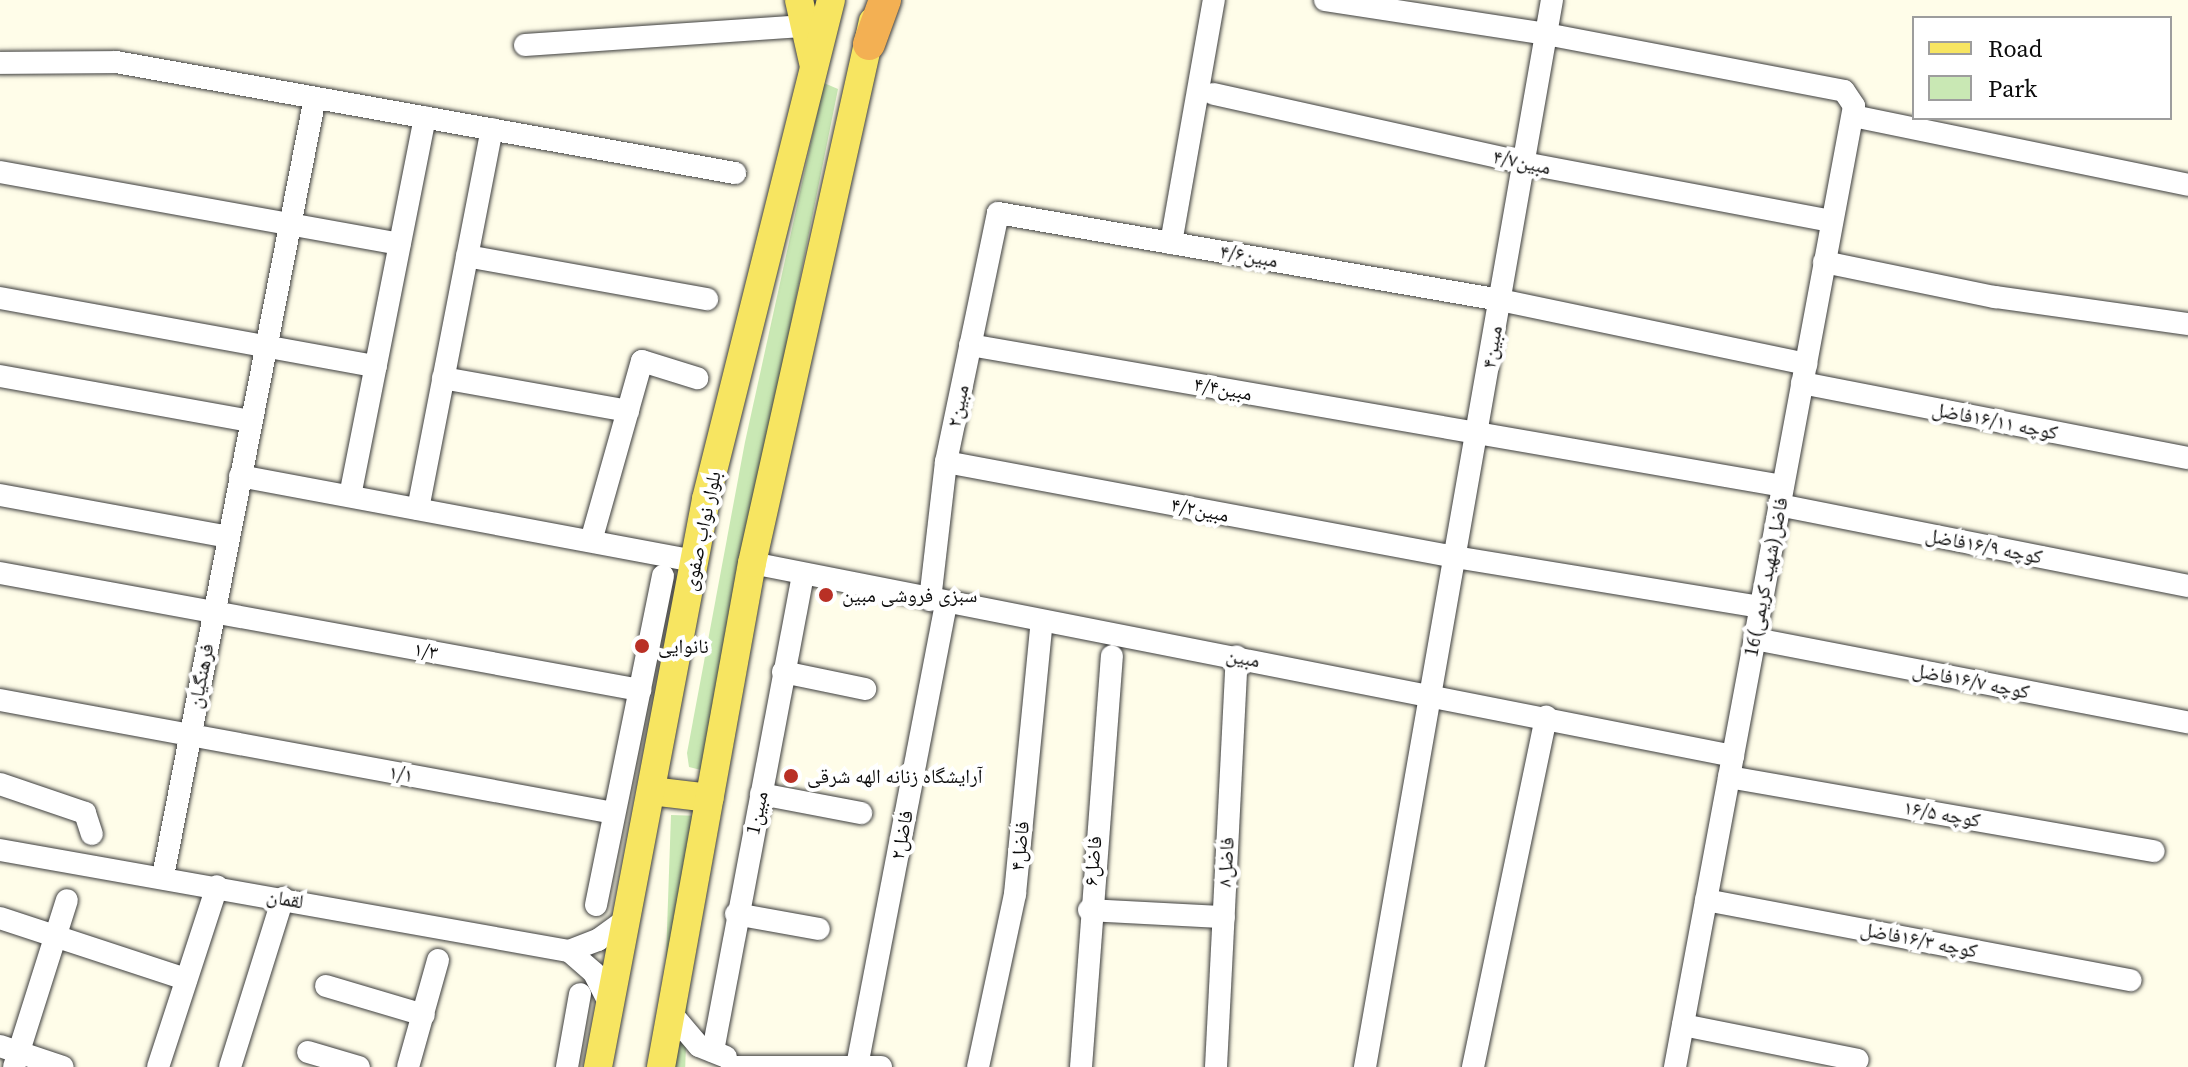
<!DOCTYPE html>
<meta charset="utf-8">
<style>
body{margin:0}
#map{position:relative;width:2188px;height:1067px;overflow:hidden;background:#fffde9;font-family:"Source Serif 4","Noto Naskh Arabic",serif}
div>[style]{position:absolute}
.green>*{inset:0;background:#c9e8b4;transform-origin:0 0}
.roads{filter:drop-shadow(0 0 2px #3e3e3e) drop-shadow(0 0 2px #3e3e3e)}
.minor>*{height:22px;margin:-11px;padding:0 11px;transform-origin:11px;border-radius:11px;background:#fff}
.major>*{height:28px;margin:-14px;padding:0 14px;transform-origin:14px;border-radius:14px;background:#f7e561}
.highway>*{height:32px;margin:-16px;padding:0 16px;transform-origin:16px;border-radius:16px;background:#f3b053}
.dots>*{width:22px;height:22px;translate:-50% -50%;box-sizing:border-box;border:4px solid #fff;border-radius:50%}
span{translate:-50% -50%;white-space:nowrap;text-align:center;line-height:1.15;-webkit-text-stroke:8px #fff;paint-order:stroke}
.street-label{font-size:20px;color:#0b0b0b}
.poi-label{font-size:20px;color:#0b0b0b}
.left{translate:0 -50%;text-align:left}
.legend{position:absolute;left:1912px;top:16px;width:260px;height:104px;box-sizing:border-box;background:#fff;border:2px solid #9d9d9d;margin:0;padding:10px 14px;list-style:none;font-size:24px;color:#0b0b0b}
.legend li{display:flex;align-items:center;gap:16px;height:40px}
.legend b{width:40px;border:2px solid #9d9d9d}
</style>
<div id="map">
<div class="green">
<i style="clip-path:polygon(824px 83px,838px 89px,701px 770px,689px 767px,687px 753px,745px 442px)"></i>
<i style="left:671px;top:815px;width:23px;height:257px;rotate:2deg"></i>
</div>
<div class="roads">
<div class="minor">
<i style="left:1325px;top:0;width:224px;rotate:8.7deg"></i>
<i style="left:1546px;top:34px;width:303px;rotate:10.8deg"></i>
<i style="left:1844px;top:91px;width:18px;rotate:56deg"></i>
<i style="left:1854px;top:106px;width:978px;rotate:100.55deg"></i>
<i style="left:525px;top:45px;width:281px;rotate:-3.9deg"></i>
<i style="left:0;top:63px;width:116px;rotate:-0.5deg"></i>
<i style="left:116px;top:62px;width:629px;rotate:10.17deg"></i>
<i style="left:1214px;top:94px;width:318px;rotate:12.5deg"></i>
<i style="left:1524px;top:163px;width:313px;rotate:10.7deg"></i>
<i style="left:1853px;top:116px;width:342px;rotate:11.6deg"></i>
<i style="left:0;top:172px;width:406px;rotate:10.2deg"></i>
<i style="left:1171px;top:243px;width:247px;rotate:-80deg"></i>
<i style="left:467px;top:256px;width:244px;rotate:10.2deg"></i>
<i style="left:1824px;top:262px;width:175px;rotate:11.6deg"></i>
<i style="left:1995px;top:297px;width:195px;rotate:8deg"></i>
<i style="left:0;top:298px;width:382px;rotate:10.3deg"></i>
<i style="left:970px;top:345px;width:825px;rotate:9.84deg"></i>
<i style="left:0;top:376px;width:255px;rotate:10.2deg"></i>
<i style="left:443px;top:378px;width:188px;rotate:10.1deg"></i>
<i style="left:1802px;top:383px;width:393px;rotate:11deg"></i>
<i style="left:946px;top:462px;width:518px;rotate:10.57deg"></i>
<i style="left:1455px;top:557px;width:309px;rotate:9.3deg"></i>
<i style="left:240px;top:476px;width:463px;rotate:10.6deg"></i>
<i style="left:0;top:495px;width:232px;rotate:10.4deg"></i>
<i style="left:350px;top:496px;width:386px;rotate:-78.8deg"></i>
<i style="left:1779px;top:505px;width:417px;rotate:11.2deg"></i>
<i style="left:418px;top:509px;width:387px;rotate:-79deg"></i>
<i style="left:591px;top:541px;width:187px;rotate:-74.2deg"></i>
<i style="left:642px;top:361px;width:58px;rotate:17.2deg"></i>
<i style="left:752px;top:563px;width:1000px;rotate:11.13deg"></i>
<i style="left:0;top:573px;width:651px;rotate:10.36deg"></i>
<i style="left:930px;top:600px;width:139px;rotate:-83.4deg"></i>
<i style="left:946px;top:462px;width:254px;rotate:-78.2deg"></i>
<i style="left:998px;top:213px;width:509px;rotate:9.83deg"></i>
<i style="left:1500px;top:300px;width:313px;rotate:11.8deg"></i>
<i style="left:1755px;top:639px;width:441px;rotate:10.9deg"></i>
<i style="left:783px;top:672px;width:84px;rotate:11.7deg"></i>
<i style="left:0;top:700px;width:624px;rotate:10.43deg"></i>
<i style="left:1729px;top:777px;width:431px;rotate:9.9deg"></i>
<i style="left:0;top:784px;width:90px;rotate:18.8deg"></i>
<i style="left:85px;top:813px;width:22px;rotate:72deg"></i>
<i style="left:761px;top:794px;width:102px;rotate:10.8deg"></i>
<i style="left:0;top:850px;width:578px;rotate:10.07deg"></i>
<i style="left:569px;top:951px;width:31px;rotate:-21deg"></i>
<i style="left:598px;top:940px;width:32px;rotate:-36deg"></i>
<i style="left:163px;top:876px;width:793px;rotate:-78.95deg"></i>
<i style="left:1706px;top:900px;width:432px;rotate:10.7deg"></i>
<i style="left:596px;top:905px;width:336px;rotate:-78.5deg"></i>
<i style="left:1089px;top:910px;width:135px;rotate:3deg"></i>
<i style="left:736px;top:914px;width:84px;rotate:10.2deg"></i>
<i style="left:0;top:918px;width:196px;rotate:18.2deg"></i>
<i style="left:569px;top:951px;width:33px;rotate:41deg"></i>
<i style="left:594px;top:973px;width:35px;rotate:63deg"></i>
<i style="left:326px;top:986px;width:102px;rotate:16.5deg"></i>
<i style="left:671px;top:1013px;width:43px;rotate:49.7deg"></i>
<i style="left:699px;top:1046px;width:29px;rotate:22deg"></i>
<i style="left:1683px;top:1025px;width:178px;rotate:11.3deg"></i>
<i style="left:0;top:1046px;width:66px;rotate:18.4deg"></i>
<i style="left:713px;top:1051px;width:483px;rotate:-79.3deg"></i>
<i style="left:308px;top:1052px;width:53px;rotate:16.4deg"></i>
<i style="left:857px;top:1066px;width:471px;rotate:-79.1deg"></i>
<i style="left:14px;top:1067px;width:175px;rotate:-72.4deg"></i>
<i style="left:158px;top:1067px;width:190px;rotate:-71.9deg"></i>
<i style="left:230px;top:1067px;width:177px;rotate:-72.6deg"></i>
<i style="left:408px;top:1067px;width:111px;rotate:-74.3deg"></i>
<i style="left:567px;top:1067px;width:74px;rotate:-79.9deg"></i>
<i style="left:732px;top:1067px;width:149px"></i>
<i style="left:978px;top:1067px;width:177px;rotate:-77.9deg"></i>
<i style="left:1015px;top:894px;width:274px;rotate:-84.4deg"></i>
<i style="left:1081px;top:1067px;width:412px;rotate:-85.7deg"></i>
<i style="left:1216px;top:1067px;width:411px;rotate:-87.1deg"></i>
<i style="left:1365px;top:1067px;width:1083px;rotate:-80.06deg"></i>
<i style="left:1473px;top:1067px;width:358px;rotate:-78.2deg"></i>
</div>
<div class="major">
<i style="left:799px;top:0;width:64px;rotate:77.3deg"></i>
<i style="left:651px;top:791px;width:59px;rotate:6.8deg"></i>
<i style="left:598px;top:1067px;width:578px;rotate:-79.23deg"></i>
<i style="left:706px;top:499px;width:514px;rotate:-75.94deg"></i>
<i style="left:661px;top:1067px;width:512px;rotate:-79.77deg"></i>
<i style="left:752px;top:563px;width:555px;rotate:-77.42deg"></i>
</div>
<div class="highway">
<i style="left:869px;top:44px;width:47px;rotate:-70deg"></i>
</div>
</div>
<div class="dots">
<i style="left:826px;top:595px;background:#b93025"></i>
<i style="left:642px;top:646px;background:#b93025"></i>
<i style="left:791px;top:776px;background:#b93025"></i>
</div>
<div class="street-label">
<span style="left:1522px;top:162px;rotate:12deg">۴/۷مبین</span>
<span style="left:1249px;top:256px;rotate:10deg">۴/۶مبین</span>
<span style="left:1492px;top:347px;rotate:-80deg">۴مبین</span>
<span style="left:1223px;top:389px;rotate:10deg">۴/۴مبین</span>
<span style="left:958px;top:406px;rotate:-78deg">۲مبین</span>
<span style="left:1995px;top:421px;rotate:11deg">کوچه ۱۶/۱۱فاضل</span>
<span style="left:1200px;top:510px;rotate:11deg">۴/۲مبین</span>
<span style="left:702px;top:531px;rotate:-78deg">بلوار نواب صفوی</span>
<span style="left:1984px;top:546px;rotate:11deg">کوچه ۱۶/۹فاضل</span>
<span style="left:1766px;top:577px;rotate:-79deg">16فاضل(شهید کریمی)</span>
<span style="left:426px;top:651px;rotate:10deg">۱/۳</span>
<span style="left:1243px;top:658px;rotate:10deg">مبین</span>
<span style="left:201px;top:676px;rotate:-79deg">فرهنگیان</span>
<span style="left:1971px;top:681px;rotate:11deg">کوچه ۱۶/۷فاضل</span>
<span style="left:401px;top:774px;rotate:10deg">۱/۱</span>
<span style="left:757px;top:813px;rotate:-78deg">1مبین</span>
<span style="left:1942px;top:814px;rotate:10deg">کوچه ۱۶/۵</span>
<span style="left:902px;top:835px;rotate:-79deg">۲فاضل</span>
<span style="left:1020px;top:846px;rotate:-84deg">۴فاضل</span>
<span style="left:1093px;top:861px;rotate:-85deg">۶فاضل</span>
<span style="left:1226px;top:862px;rotate:-87deg">۸فاضل</span>
<span style="left:285px;top:899px;rotate:10deg">لقمان</span>
<span style="left:1919px;top:940px;rotate:11deg">کوچه ۱۶/۳فاضل</span>
</div>
<div class="poi-label">
<span class="left" style="left:842px;top:595px">سبزی فروشی مبین</span>
<span class="left" style="left:658px;top:646px">نانوایی</span>
<span class="left" style="left:807px;top:776px">آرایشگاه زنانه الهه شرقی</span>
</div>
<ul class="legend">
<li><b style="height:10px;background:#f7e561"></b>Road</li>
<li><b style="height:22px;background:#c9e8b4"></b>Park</li>
</ul>
</div>
